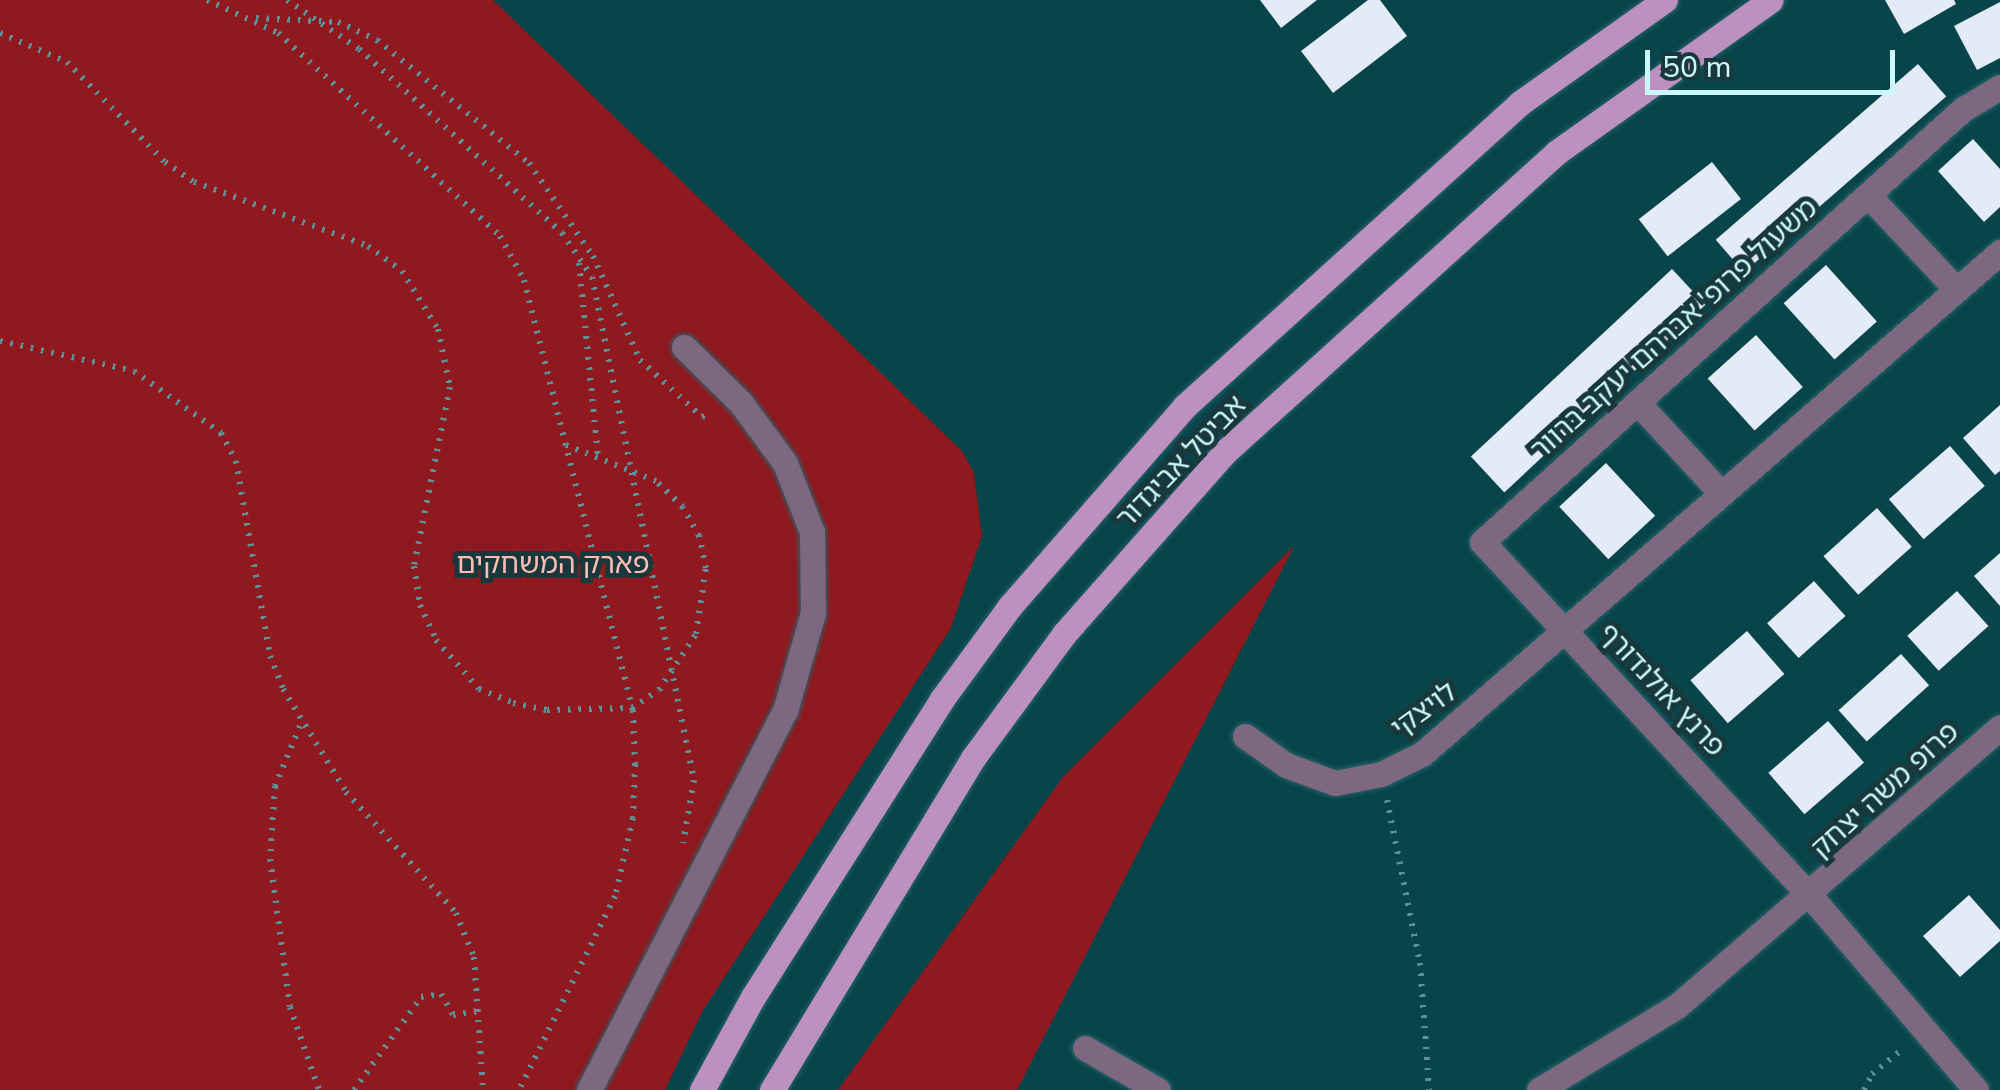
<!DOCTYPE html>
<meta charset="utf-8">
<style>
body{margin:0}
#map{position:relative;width:2000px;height:1090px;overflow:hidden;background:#08454b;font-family:"Nunito Sans","Noto Sans Hebrew",sans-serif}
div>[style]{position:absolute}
.green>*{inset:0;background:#90181f}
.building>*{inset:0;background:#e4ebf8;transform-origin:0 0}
.path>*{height:6px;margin-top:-3px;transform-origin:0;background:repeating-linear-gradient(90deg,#5c9398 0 2.5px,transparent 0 10.5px)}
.roads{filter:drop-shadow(0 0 2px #276267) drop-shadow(0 0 2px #276267)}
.minor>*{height:25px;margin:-12.5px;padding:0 12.5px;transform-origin:12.5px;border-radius:12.5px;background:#7d687f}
.major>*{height:25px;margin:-12.5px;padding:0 12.5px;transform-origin:12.5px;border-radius:12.5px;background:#bc91bf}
span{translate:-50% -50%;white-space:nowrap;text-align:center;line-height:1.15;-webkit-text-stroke:10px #18383b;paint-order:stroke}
.street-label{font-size:28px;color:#caf8fd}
.park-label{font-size:28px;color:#ffbbb5}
.scale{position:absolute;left:1645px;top:50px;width:250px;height:45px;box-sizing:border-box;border:5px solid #caf8fd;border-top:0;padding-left:12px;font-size:30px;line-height:35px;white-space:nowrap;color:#caf8fd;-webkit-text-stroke:8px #18383b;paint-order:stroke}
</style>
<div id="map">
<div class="green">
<i style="clip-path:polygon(0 0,493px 0,962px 451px,974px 473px,982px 536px,951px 628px,702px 1012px,665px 1090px,0 1090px)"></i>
<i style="clip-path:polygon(1294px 546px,1017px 1090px,838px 1090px,1063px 777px)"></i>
</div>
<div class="building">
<i style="clip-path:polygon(1260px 0,1317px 0,1281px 28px)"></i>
<i style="clip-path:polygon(1368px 0,1380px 0,1407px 36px,1333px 93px,1301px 51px)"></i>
<i style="clip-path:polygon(1885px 0,1954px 0,1956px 4px,1904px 34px)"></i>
<i style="clip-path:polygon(2000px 2px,2000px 58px,1977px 70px,1954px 26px)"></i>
<i style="left:1918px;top:64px;width:43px;height:268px;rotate:49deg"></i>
<i style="clip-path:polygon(1973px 139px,2000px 169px,2000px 207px,1984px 222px,1938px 171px)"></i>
<i style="left:1712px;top:162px;width:47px;height:93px;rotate:52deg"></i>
<i style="left:1826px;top:265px;width:76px;height:57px;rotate:48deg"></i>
<i style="left:1672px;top:269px;width:49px;height:275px;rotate:47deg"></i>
<i style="left:1756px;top:335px;width:70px;height:65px;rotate:48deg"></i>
<i style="clip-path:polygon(2000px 405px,2000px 471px,1995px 475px,1963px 438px)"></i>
<i style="left:1950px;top:446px;width:53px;height:81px;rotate:49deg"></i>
<i style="left:1606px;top:463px;width:72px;height:64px;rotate:47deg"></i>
<i style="left:1877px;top:508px;width:52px;height:72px;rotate:48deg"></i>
<i style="clip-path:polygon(2000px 553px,2000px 606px,1974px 576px)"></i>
<i style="left:1814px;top:581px;width:47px;height:63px;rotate:48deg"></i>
<i style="left:1957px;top:591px;width:47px;height:67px;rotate:48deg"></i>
<i style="left:1747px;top:631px;width:57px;height:75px;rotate:49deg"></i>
<i style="left:1901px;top:654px;width:42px;height:84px;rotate:48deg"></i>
<i style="left:1828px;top:721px;width:55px;height:79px;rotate:49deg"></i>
<i style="clip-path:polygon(1969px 895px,2000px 930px,2000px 941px,1960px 977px,1923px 936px)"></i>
</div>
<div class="path">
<i style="left:207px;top:0;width:78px;rotate:24.9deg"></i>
<i style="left:278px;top:33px;width:301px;rotate:42.4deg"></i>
<i style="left:500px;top:236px;width:50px;rotate:61.4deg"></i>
<i style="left:524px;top:280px;width:444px;rotate:75.8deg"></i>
<i style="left:633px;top:710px;width:54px;rotate:87.9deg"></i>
<i style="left:635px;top:764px;width:54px;rotate:92.1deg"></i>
<i style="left:633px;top:818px;width:80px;rotate:103deg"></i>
<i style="left:615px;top:896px;width:216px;rotate:116.3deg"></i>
<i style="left:287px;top:0;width:87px;rotate:34.2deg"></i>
<i style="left:359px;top:49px;width:274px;rotate:42.2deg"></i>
<i style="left:562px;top:233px;width:53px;rotate:55.7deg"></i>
<i style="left:592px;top:277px;width:513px;rotate:78.54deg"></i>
<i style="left:694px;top:780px;width:64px;rotate:99.9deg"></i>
<i style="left:256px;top:18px;width:82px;rotate:2.8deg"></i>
<i style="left:338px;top:22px;width:43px;rotate:24.8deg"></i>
<i style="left:377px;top:40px;width:196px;rotate:39deg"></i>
<i style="left:529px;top:163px;width:113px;rotate:55.5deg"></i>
<i style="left:593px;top:256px;width:114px;rotate:65.7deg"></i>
<i style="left:640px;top:360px;width:84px;rotate:42.6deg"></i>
<i style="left:702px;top:417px;width:10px;rotate:-24deg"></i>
<i style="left:0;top:33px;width:73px;rotate:23.4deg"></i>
<i style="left:67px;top:62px;width:140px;rotate:45.6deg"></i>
<i style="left:165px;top:162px;width:35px;rotate:35deg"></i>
<i style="left:194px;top:182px;width:185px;rotate:20.2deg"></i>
<i style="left:368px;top:246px;width:42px;rotate:36.3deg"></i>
<i style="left:402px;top:271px;width:68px;rotate:58.2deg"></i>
<i style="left:438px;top:329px;width:59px;rotate:78.3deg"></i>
<i style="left:450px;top:387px;width:183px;rotate:101.4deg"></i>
<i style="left:414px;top:566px;width:39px;rotate:81deg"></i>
<i style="left:420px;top:605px;width:38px;rotate:65deg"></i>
<i style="left:436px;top:640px;width:65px;rotate:48.7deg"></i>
<i style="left:479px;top:689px;width:37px;rotate:22deg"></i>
<i style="left:513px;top:703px;width:35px;rotate:12deg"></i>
<i style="left:547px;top:710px;width:85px;rotate:-1.3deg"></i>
<i style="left:632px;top:708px;width:32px;rotate:-34deg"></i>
<i style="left:659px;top:690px;width:67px;rotate:-56.5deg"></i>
<i style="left:696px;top:634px;width:67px;rotate:-81.4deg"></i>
<i style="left:706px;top:568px;width:33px;rotate:-102deg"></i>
<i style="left:699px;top:536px;width:33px;rotate:-119deg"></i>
<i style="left:683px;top:507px;width:37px;rotate:-136deg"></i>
<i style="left:656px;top:481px;width:97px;rotate:-158.2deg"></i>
<i style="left:579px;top:263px;width:194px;rotate:84.4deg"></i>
<i style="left:0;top:341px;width:137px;rotate:12.6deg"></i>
<i style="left:134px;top:371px;width:107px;rotate:35.5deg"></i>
<i style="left:221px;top:433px;width:32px;rotate:62deg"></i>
<i style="left:236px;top:461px;width:198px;rotate:80.1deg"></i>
<i style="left:270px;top:656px;width:35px;rotate:68deg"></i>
<i style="left:283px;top:689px;width:121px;rotate:58.5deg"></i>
<i style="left:346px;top:792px;width:164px;rotate:47.7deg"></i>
<i style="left:456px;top:913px;width:48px;rotate:67.8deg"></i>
<i style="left:474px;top:957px;width:133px;rotate:86.1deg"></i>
<i style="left:300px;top:726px;width:65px;rotate:112.6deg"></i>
<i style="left:275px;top:786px;width:73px;rotate:93.9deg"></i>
<i style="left:270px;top:859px;width:149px;rotate:82.3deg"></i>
<i style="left:290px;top:1007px;width:88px;rotate:70.7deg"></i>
<i style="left:1387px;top:800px;width:166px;rotate:78.6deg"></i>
<i style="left:1420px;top:963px;width:127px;rotate:85.9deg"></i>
<i style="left:354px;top:1090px;width:115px;rotate:-54.2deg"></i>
<i style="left:421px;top:997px;width:20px;rotate:-9deg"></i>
<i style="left:441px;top:994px;width:24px;rotate:60deg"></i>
<i style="left:453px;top:1015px;width:26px;rotate:-9deg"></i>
<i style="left:1864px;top:1090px;width:18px;rotate:-63deg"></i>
<i style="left:1872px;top:1074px;width:41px;rotate:-39.1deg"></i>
</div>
<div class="roads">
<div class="minor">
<i style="left:1868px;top:195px;width:129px;rotate:46.9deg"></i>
<i style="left:1637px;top:402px;width:121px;rotate:47.3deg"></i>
<i style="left:1245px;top:736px;width:50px;rotate:35.3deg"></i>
<i style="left:1286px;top:765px;width:52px;rotate:20.2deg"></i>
<i style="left:1335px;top:783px;width:47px;rotate:-11.1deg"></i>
<i style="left:1381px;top:774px;width:46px;rotate:-26deg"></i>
<i style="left:1422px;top:754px;width:766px;rotate:-40.97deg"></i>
<i style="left:1085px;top:1048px;width:84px;rotate:29.9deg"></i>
<i style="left:589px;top:1090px;width:427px;rotate:-62.7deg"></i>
<i style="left:785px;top:711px;width:102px;rotate:-74.1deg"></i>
<i style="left:813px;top:613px;width:81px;rotate:-90.7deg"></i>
<i style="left:812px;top:532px;width:74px;rotate:-111.4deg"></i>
<i style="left:785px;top:463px;width:74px;rotate:-126.3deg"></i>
<i style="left:741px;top:403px;width:80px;rotate:-135.5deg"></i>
<i style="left:1539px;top:1090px;width:162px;rotate:-31.3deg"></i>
<i style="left:1677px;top:1006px;width:427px;rotate:-40.8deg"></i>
<i style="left:1976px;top:1090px;width:254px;rotate:-130.5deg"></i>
<i style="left:1811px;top:897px;width:484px;rotate:-132.8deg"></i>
<i style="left:1482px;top:542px;width:647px;rotate:-41.99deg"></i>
<i style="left:1963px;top:109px;width:43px;rotate:-30.7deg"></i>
</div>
<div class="major">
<i style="left:702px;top:1090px;width:106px;rotate:-61.3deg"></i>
<i style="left:753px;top:997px;width:353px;rotate:-57.6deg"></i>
<i style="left:942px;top:699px;width:115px;rotate:-53.8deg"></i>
<i style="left:1010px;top:606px;width:266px;rotate:-48.8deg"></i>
<i style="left:1185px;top:406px;width:452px;rotate:-42.1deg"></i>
<i style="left:1520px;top:103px;width:178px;rotate:-35.4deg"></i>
<i style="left:772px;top:1090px;width:388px;rotate:-58.8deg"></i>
<i style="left:973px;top:758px;width:154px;rotate:-53.7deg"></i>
<i style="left:1064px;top:634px;width:243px;rotate:-48.5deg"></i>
<i style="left:1225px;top:452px;width:447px;rotate:-42.1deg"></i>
<i style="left:1557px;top:152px;width:262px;rotate:-35.4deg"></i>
</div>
</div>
<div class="street-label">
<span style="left:1674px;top:329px;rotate:-42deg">משעול פרופ' אברהם יעקב ברוור</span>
<span style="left:1181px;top:462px;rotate:-46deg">אביטל אביגדור</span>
<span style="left:1662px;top:690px;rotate:47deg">פרנץ אולנדורף</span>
<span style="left:1424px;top:710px;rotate:-36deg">לויצקי</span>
<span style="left:1885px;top:790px;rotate:-42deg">פרופ משה יצחק</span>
</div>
<div class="park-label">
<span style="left:553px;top:564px">פארק המשחקים</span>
</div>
<div class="scale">50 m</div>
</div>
